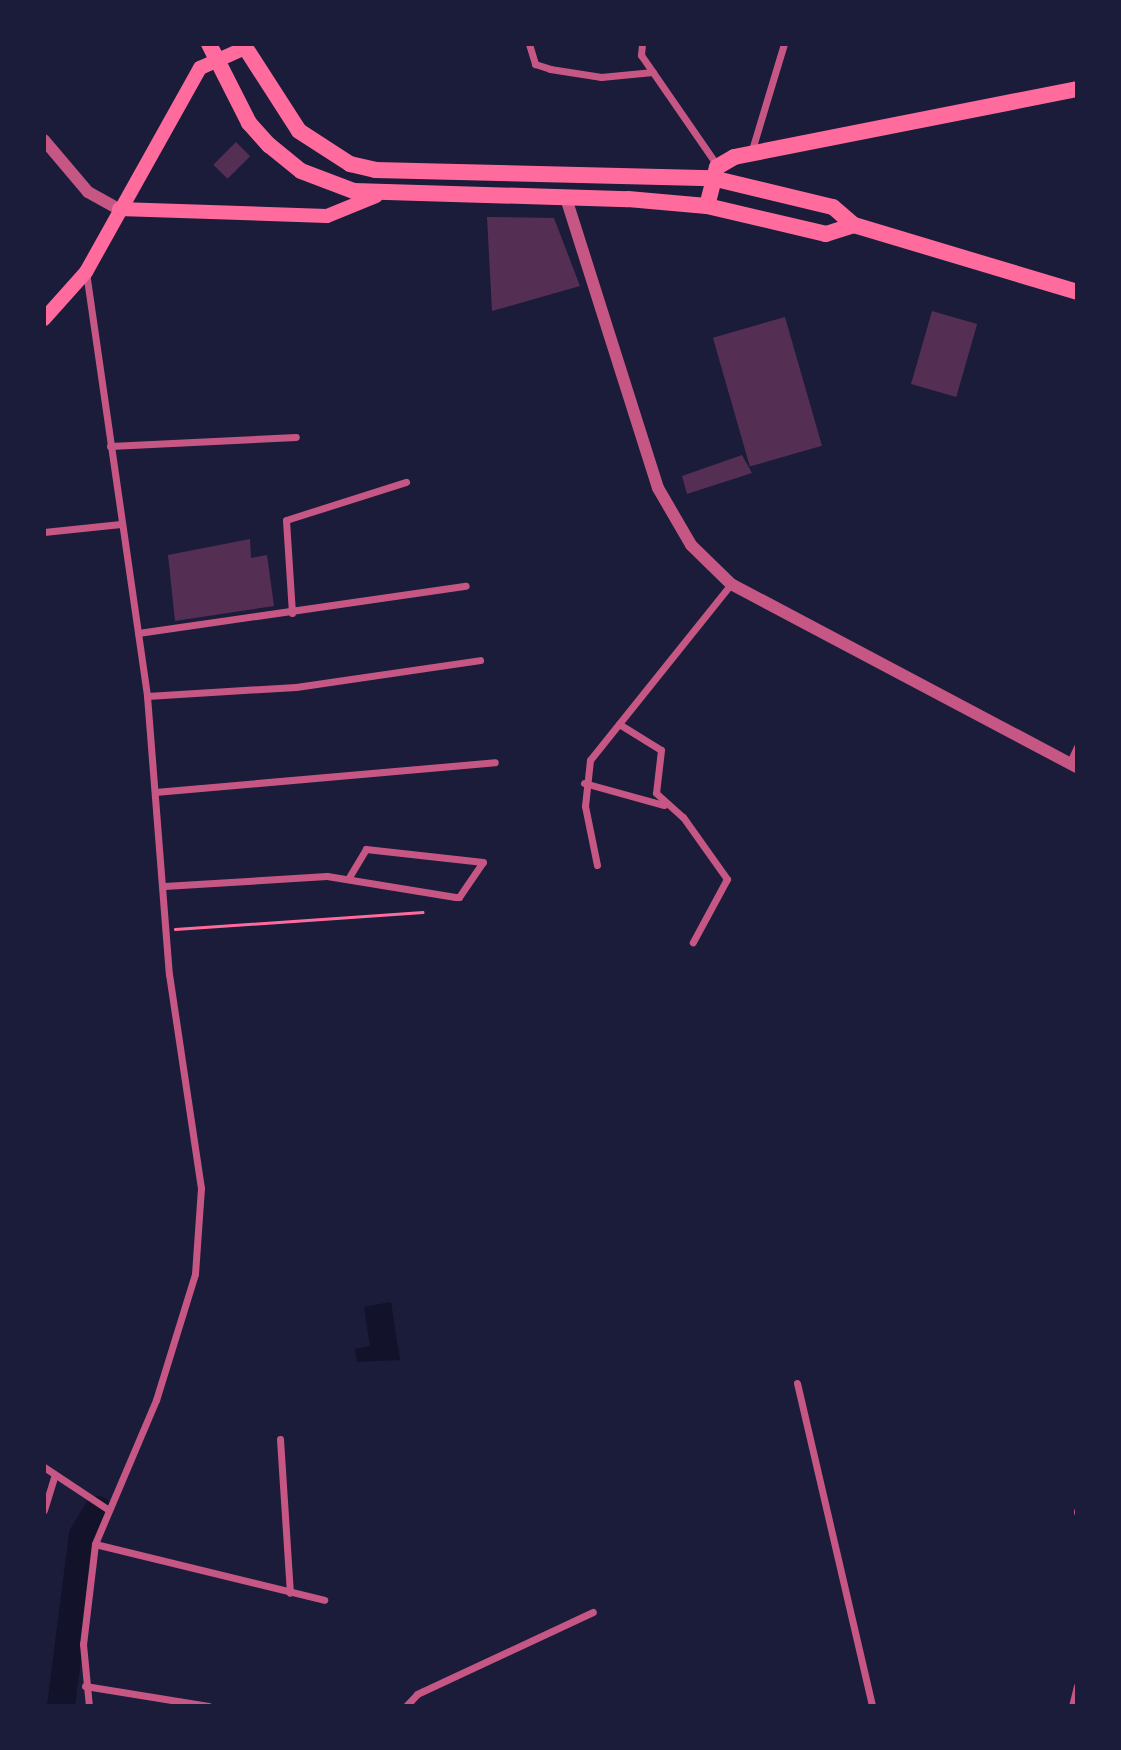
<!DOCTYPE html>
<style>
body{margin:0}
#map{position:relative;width:1121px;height:1750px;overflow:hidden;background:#1b1b3a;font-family:Rubik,sans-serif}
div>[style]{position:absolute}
.water>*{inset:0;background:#12122b}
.river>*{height:28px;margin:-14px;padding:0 14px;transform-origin:14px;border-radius:14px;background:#12122b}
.building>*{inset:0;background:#542f53;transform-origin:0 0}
.path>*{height:2.5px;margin:-1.25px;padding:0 1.25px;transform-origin:1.25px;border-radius:1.25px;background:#ff6b9d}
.minor>*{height:7px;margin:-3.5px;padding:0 3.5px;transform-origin:3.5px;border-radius:3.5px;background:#c65784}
.tertiary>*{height:12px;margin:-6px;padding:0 6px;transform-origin:6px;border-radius:6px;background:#c65784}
.secondary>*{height:14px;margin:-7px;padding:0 7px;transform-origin:7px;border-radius:7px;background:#ff6b9d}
.primary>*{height:16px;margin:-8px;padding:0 8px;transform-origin:8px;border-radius:8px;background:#ff6b9d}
.trunk>*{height:16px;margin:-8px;padding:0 8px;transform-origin:8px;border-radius:8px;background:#ff6b9d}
span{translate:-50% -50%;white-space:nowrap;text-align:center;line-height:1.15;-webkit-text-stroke:5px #1b1b3a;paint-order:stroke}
.frame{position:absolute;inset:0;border:46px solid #1b1b3a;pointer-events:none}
</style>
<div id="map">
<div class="water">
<i style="clip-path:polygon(391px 1302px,400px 1360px,357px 1362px,355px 1349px,370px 1346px,364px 1307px)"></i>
</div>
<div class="river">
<i style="left:61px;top:1706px;width:172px;rotate:-82.7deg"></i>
<i style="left:83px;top:1535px;width:29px;rotate:-59deg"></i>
</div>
<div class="building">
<i style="left:236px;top:142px;width:20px;height:32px;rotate:45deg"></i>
<i style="clip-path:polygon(487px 217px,554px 218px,580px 286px,492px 311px)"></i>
<i style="left:932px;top:311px;width:47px;height:76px;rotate:16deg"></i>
<i style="left:785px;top:317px;width:134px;height:75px;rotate:74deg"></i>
<i style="clip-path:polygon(742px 455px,752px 473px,687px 494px,682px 476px)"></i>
<i style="clip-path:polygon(250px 539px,251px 558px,267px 555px,274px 606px,175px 621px,168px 555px)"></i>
</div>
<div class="path">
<i style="left:175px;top:929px;width:248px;rotate:-3.9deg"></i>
</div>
<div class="minor">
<i style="left:529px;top:44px;width:21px;rotate:73deg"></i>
<i style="left:535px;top:64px;width:16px;rotate:18deg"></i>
<i style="left:550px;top:69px;width:52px;rotate:8.9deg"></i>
<i style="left:601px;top:77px;width:52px;rotate:-5.5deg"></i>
<i style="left:642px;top:44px;width:11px;rotate:95deg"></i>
<i style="left:641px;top:55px;width:134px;rotate:55.4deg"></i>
<i style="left:751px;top:153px;width:114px;rotate:-73.2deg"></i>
<i style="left:86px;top:272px;width:428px;rotate:81.8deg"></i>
<i style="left:147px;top:696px;width:279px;rotate:85.5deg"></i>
<i style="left:169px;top:974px;width:216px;rotate:81.5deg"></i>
<i style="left:201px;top:1188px;width:86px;rotate:94deg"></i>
<i style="left:195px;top:1274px;width:132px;rotate:107.2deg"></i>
<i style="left:156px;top:1400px;width:156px;rotate:113deg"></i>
<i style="left:95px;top:1544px;width:101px;rotate:96.8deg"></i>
<i style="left:83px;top:1644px;width:62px;rotate:84.5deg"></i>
<i style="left:110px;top:446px;width:186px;rotate:-2.8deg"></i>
<i style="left:44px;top:532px;width:77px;rotate:-5.9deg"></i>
<i style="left:292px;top:613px;width:93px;rotate:-93.7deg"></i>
<i style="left:286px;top:520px;width:126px;rotate:-17.6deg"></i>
<i style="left:138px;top:633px;width:331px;rotate:-8.2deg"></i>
<i style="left:147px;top:696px;width:149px;rotate:-3.5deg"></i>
<i style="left:296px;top:687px;width:186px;rotate:-8.3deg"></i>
<i style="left:619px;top:724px;width:49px;rotate:31.8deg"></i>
<i style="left:661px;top:750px;width:43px;rotate:96.6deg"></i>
<i style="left:656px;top:793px;width:36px;rotate:42deg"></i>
<i style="left:683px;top:817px;width:76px;rotate:54.6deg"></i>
<i style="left:727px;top:879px;width:72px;rotate:118.4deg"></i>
<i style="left:1070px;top:762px;width:17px;rotate:-65deg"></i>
<i style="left:584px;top:783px;width:83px;rotate:15.4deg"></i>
<i style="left:155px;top:792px;width:341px;rotate:-5deg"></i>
<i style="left:597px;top:865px;width:60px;rotate:-101.5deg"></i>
<i style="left:585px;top:806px;width:46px;rotate:-83.8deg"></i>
<i style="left:590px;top:760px;width:226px;rotate:-51.3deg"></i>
<i style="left:164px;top:886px;width:163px;rotate:-3.5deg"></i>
<i style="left:327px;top:876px;width:130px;rotate:9.3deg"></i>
<i style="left:455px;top:897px;width:4px"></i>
<i style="left:459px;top:897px;width:42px;rotate:-55.6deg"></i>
<i style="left:483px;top:862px;width:118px;rotate:-173.7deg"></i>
<i style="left:366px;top:849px;width:35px;rotate:121deg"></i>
<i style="left:797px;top:1383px;width:332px;rotate:76.9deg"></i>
<i style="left:280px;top:1439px;width:154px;rotate:86.3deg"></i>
<i style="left:44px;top:1467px;width:78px;rotate:33.5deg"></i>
<i style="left:44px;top:1510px;width:37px;rotate:-73deg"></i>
<i style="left:1077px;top:1511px;width:1px;rotate:90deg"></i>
<i style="left:95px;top:1544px;width:236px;rotate:13.7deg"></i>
<i style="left:85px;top:1686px;width:125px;rotate:9.2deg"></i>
<i style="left:406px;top:1706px;width:16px;rotate:-47deg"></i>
<i style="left:417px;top:1694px;width:194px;rotate:-25deg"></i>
<i style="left:1072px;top:1706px;width:21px;rotate:-76deg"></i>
</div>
<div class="tertiary">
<i style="left:44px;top:140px;width:68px;rotate:49.8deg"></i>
<i style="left:88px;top:192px;width:35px;rotate:29deg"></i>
<i style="left:566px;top:198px;width:304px;rotate:72.4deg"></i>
<i style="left:658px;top:488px;width:66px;rotate:59.9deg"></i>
<i style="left:691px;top:545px;width:56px;rotate:44.3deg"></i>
<i style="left:731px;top:584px;width:391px;rotate:27.9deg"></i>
</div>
<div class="secondary">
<i style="left:119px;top:209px;width:208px;rotate:1.9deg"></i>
<i style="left:327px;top:216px;width:53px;rotate:-22.2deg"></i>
<i style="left:44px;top:319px;width:63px;rotate:-48.2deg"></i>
<i style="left:86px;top:272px;width:234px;rotate:-60.8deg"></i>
<i style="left:200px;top:68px;width:49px;rotate:-24deg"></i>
</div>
<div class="primary">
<i style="left:707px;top:206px;width:40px;rotate:-75.6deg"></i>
<i style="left:717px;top:167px;width:20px;rotate:-30deg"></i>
<i style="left:734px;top:157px;width:350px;rotate:-11.2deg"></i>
</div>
<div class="trunk">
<i style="left:209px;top:44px;width:89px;rotate:63.1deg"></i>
<i style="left:249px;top:123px;width:30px;rotate:48deg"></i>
<i style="left:269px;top:145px;width:41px;rotate:39.1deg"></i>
<i style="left:301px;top:171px;width:57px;rotate:20.7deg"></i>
<i style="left:354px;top:191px;width:274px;rotate:1.7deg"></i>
<i style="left:628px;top:199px;width:79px;rotate:5.1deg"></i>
<i style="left:707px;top:206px;width:122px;rotate:13.2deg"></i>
<i style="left:826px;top:234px;width:29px;rotate:-18deg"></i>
<i style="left:243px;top:44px;width:103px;rotate:57.2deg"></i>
<i style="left:299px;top:131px;width:61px;rotate:32.9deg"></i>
<i style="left:350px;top:164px;width:26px;rotate:13deg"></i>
<i style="left:375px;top:170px;width:337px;rotate:1.4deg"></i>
<i style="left:712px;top:178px;width:124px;rotate:13.5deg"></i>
<i style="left:833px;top:207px;width:28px;rotate:41deg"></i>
<i style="left:854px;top:225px;width:233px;rotate:16.7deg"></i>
</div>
<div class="frame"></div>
</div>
